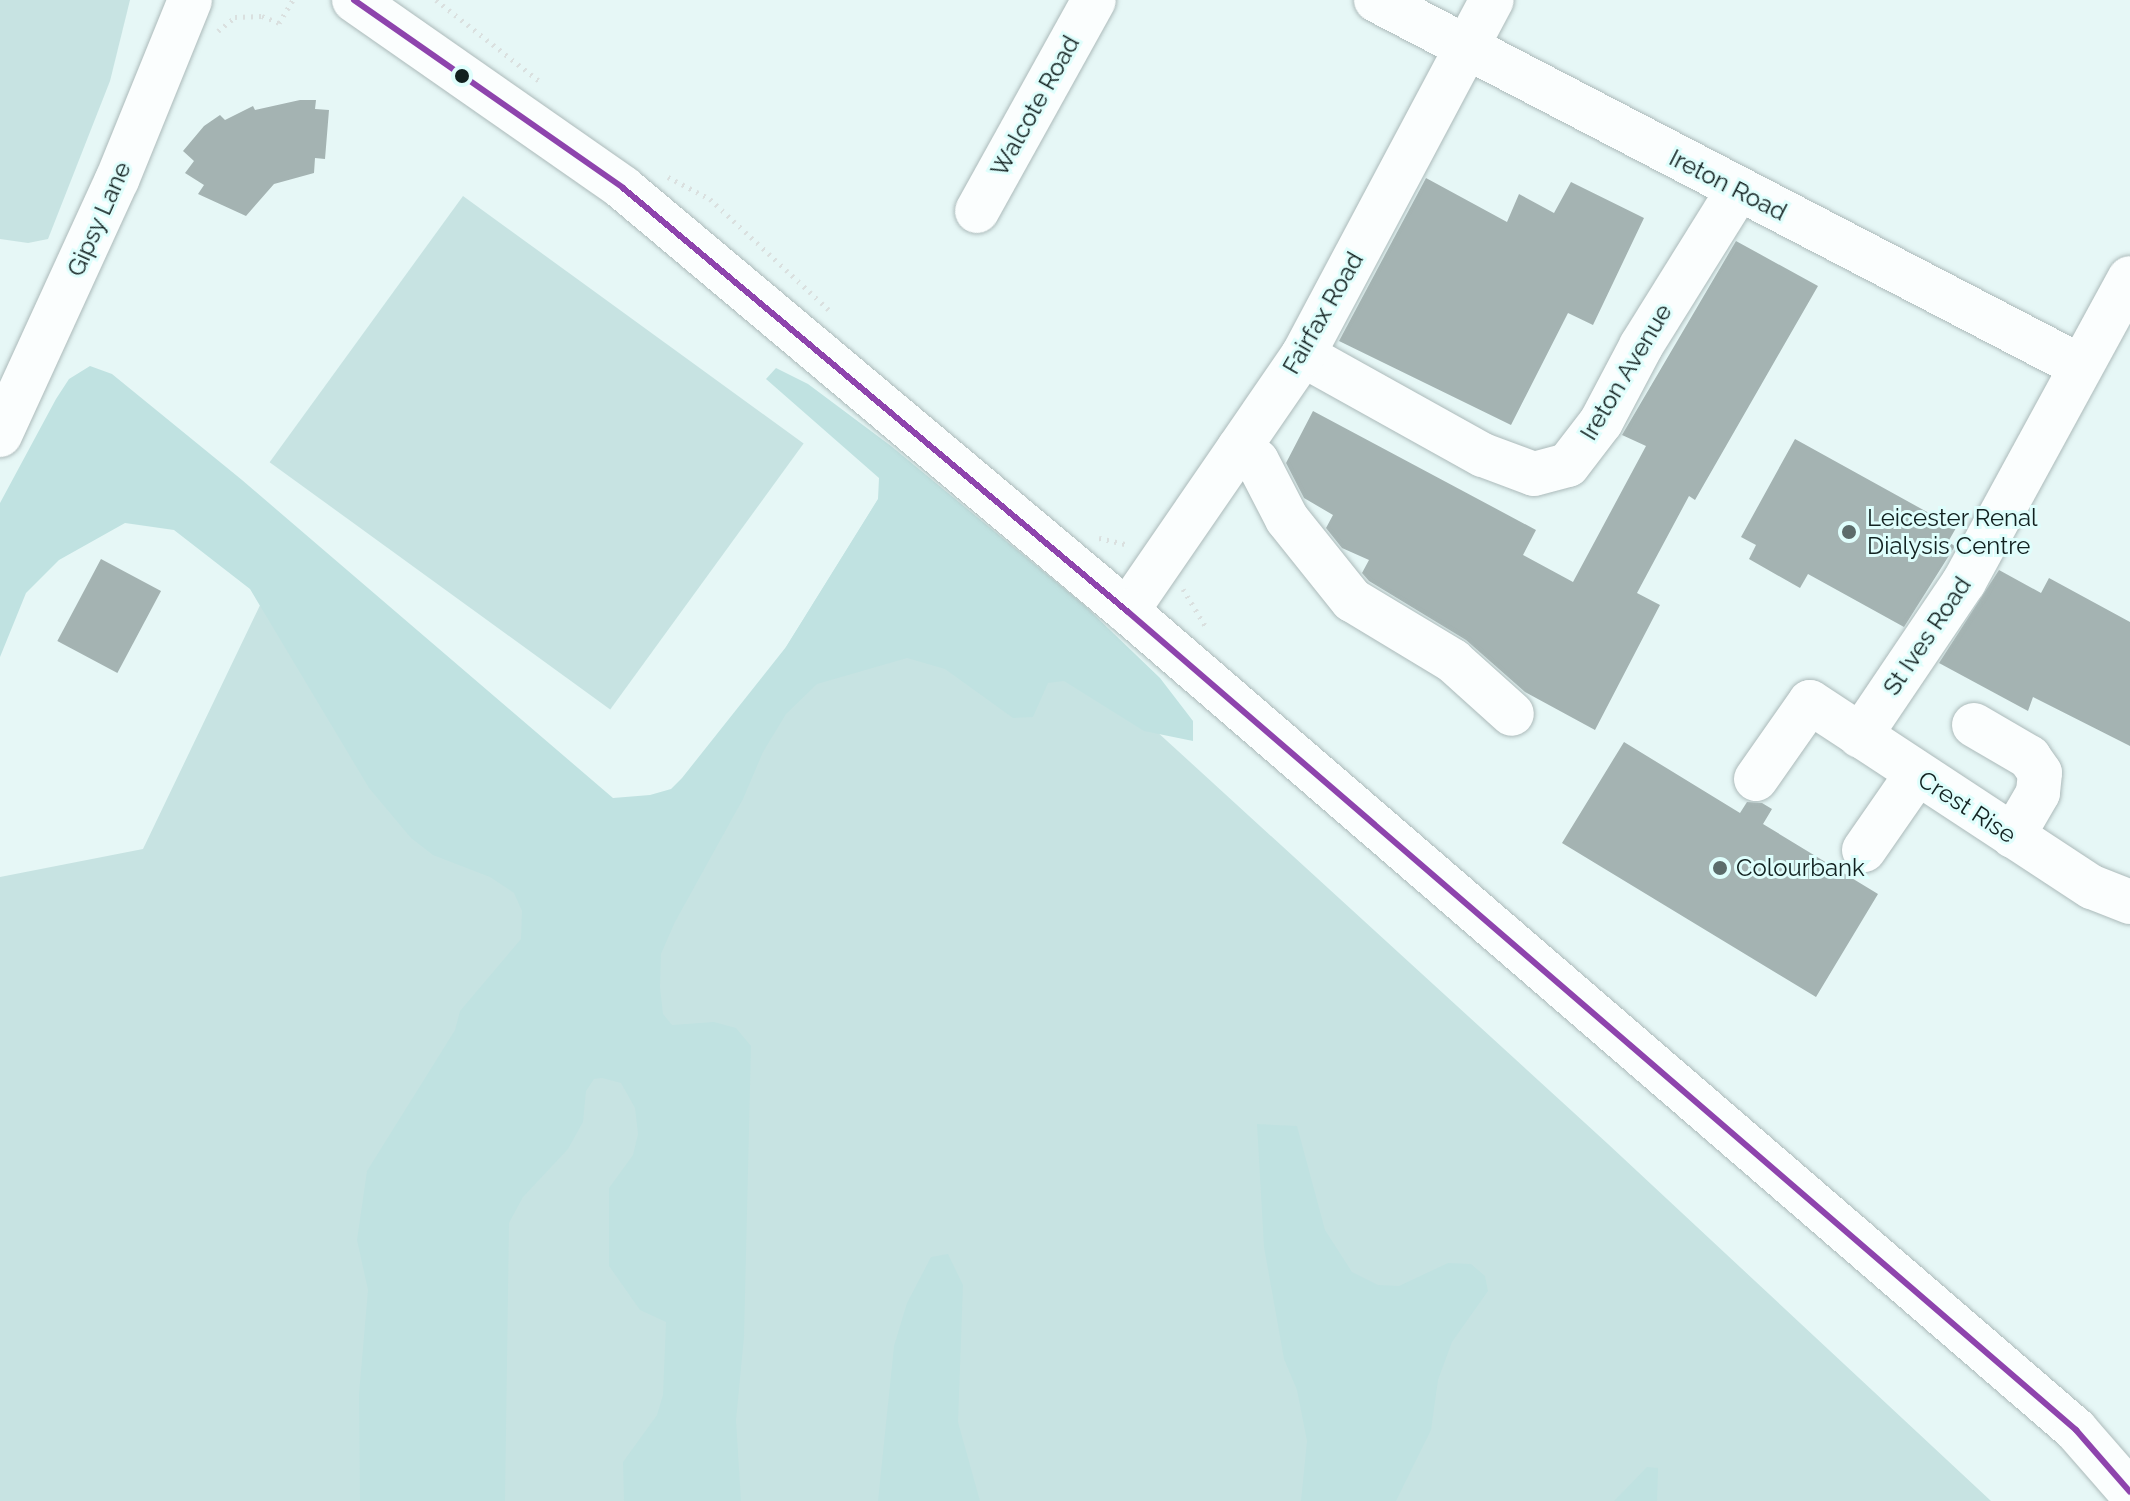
<!DOCTYPE html>
<style>
body{margin:0}
#map{position:relative;width:2130px;height:1501px;overflow:hidden;background:#e6f7f6;font-family:Raleway,sans-serif}
div>[style]{position:absolute}
.green>*{inset:0;background:#c7e3e2;transform-origin:0 0}
.forest>*{inset:0;background:#c0e2e1}
.building>*{inset:0;background:#a4b3b2;transform-origin:0 0}
.path>*{height:5px;margin-top:-2.5px;transform-origin:0;background:repeating-linear-gradient(90deg,#dae0df 0 2px,transparent 0 8px)}
.roads{filter:drop-shadow(0 0 2px #acbaba) drop-shadow(0 0 2px #acbaba)}
.minor>*{height:44px;margin:-22px;padding:0 22px;transform-origin:22px;border-radius:22px;background:#fbfefe}
.highway>*{height:44px;margin:-22px;padding:0 22px;transform-origin:22px;border-radius:22px;background:#fbfefe}
.bus-1>*{height:6px;margin:-3px;padding:0 3px;transform-origin:3px;border-radius:3px;background:#8e44ad}
.dots>*{width:22px;height:22px;translate:-50% -50%;box-sizing:border-box;border:4px solid #dffefc;border-radius:50%}
span{translate:-50% -50%;white-space:nowrap;text-align:center;line-height:1.15;-webkit-text-stroke:6px #dffefc;paint-order:stroke}
.street-label{font-size:24px;color:#122120}
.poi-label{font-size:24px;color:#122120}
.left{translate:0 -50%;text-align:left}
</style>
<div id="map">
<div class="green">
<i style="clip-path:polygon(0 0,130px 0,110px 81px,48px 239px,28px 243px,0 239px)"></i>
<i style="left:463px;top:196px;width:421px;height:329px;rotate:36deg"></i>
<i style="clip-path:polygon(887px 485px,1608px 1144px,1991px 1501px,0 1501px,0 877px,143px 849px,286px 551px,658px 853px)"></i>
</div>
<div class="forest">
<i style="clip-path:polygon(90px 366px,112px 374px,242px 480px,613px 798px,650px 795px,671px 789px,682px 778px,786px 647px,878px 499px,879px 478px,766px 379px,776px 368px,808px 384px,891px 446px,1084px 605px,1160px 678px,1193px 721px,1193px 741px,1144px 731px,1064px 681px,1048px 683px,1033px 717px,1013px 718px,945px 669px,907px 658px,817px 684px,786px 714px,763px 752px,743px 799px,675px 922px,661px 954px,660px 987px,663px 1014px,672px 1025px,714px 1022px,736px 1028px,751px 1046px,744px 1337px,736px 1420px,741px 1501px,624px 1501px,623px 1462px,657px 1415px,663px 1395px,666px 1322px,640px 1310px,609px 1266px,609px 1188px,633px 1155px,638px 1134px,635px 1108px,621px 1083px,602px 1078px,594px 1079px,586px 1091px,583px 1122px,568px 1149px,523px 1197px,509px 1223px,505px 1501px,360px 1501px,359px 1394px,368px 1290px,357px 1240px,367px 1171px,455px 1030px,460px 1011px,521px 939px,522px 911px,514px 893px,490px 877px,433px 855px,411px 838px,369px 788px,250px 589px,174px 530px,125px 523px,59px 560px,26px 593px,0 657px,0 503px,56px 399px,69px 379px)"></i>
<i style="clip-path:polygon(1257px 1124px,1297px 1126px,1325px 1230px,1352px 1272px,1378px 1285px,1399px 1286px,1448px 1263px,1471px 1264px,1485px 1276px,1488px 1291px,1452px 1342px,1438px 1380px,1431px 1430px,1396px 1501px,1301px 1501px,1307px 1441px,1297px 1390px,1284px 1359px,1264px 1247px)"></i>
<i style="clip-path:polygon(948px 1254px,963px 1285px,958px 1422px,980px 1501px,878px 1501px,894px 1346px,907px 1303px,931px 1257px)"></i>
<i style="clip-path:polygon(1647px 1467px,1658px 1468px,1657px 1501px,1614px 1501px)"></i>
</div>
<div class="building">
<i style="clip-path:polygon(300px 100px,316px 100px,315px 109px,329px 110px,325px 159px,315px 158px,314px 173px,274px 184px,246px 216px,198px 194px,204px 185px,185px 173px,194px 161px,183px 151px,204px 126px,220px 115px,225px 120px,253px 106px,255px 110px)"></i>
<i style="clip-path:polygon(1426px 178px,1507px 222px,1519px 194px,1554px 213px,1571px 182px,1644px 218px,1593px 325px,1568px 313px,1511px 425px,1339px 341px)"></i>
<i style="clip-path:polygon(1736px 241px,1818px 286px,1695px 500px,1689px 496px,1637px 593px,1660px 605px,1595px 730px,1525px 692px,1466px 640px,1369px 581px,1362px 573px,1369px 560px,1342px 548px,1326px 528px,1333px 515px,1304px 498px,1286px 463px,1313px 411px,1536px 530px,1523px 555px,1573px 582px,1646px 446px,1622px 435px)"></i>
<i style="clip-path:polygon(1795px 439px,1956px 528px,1948px 542px,1955px 546px,1904px 627px,1808px 574px,1800px 588px,1749px 559px,1756px 545px,1741px 537px)"></i>
<i style="left:101px;top:559px;width:68px;height:93px;rotate:28deg"></i>
<i style="clip-path:polygon(1999px 570px,2041px 593px,2049px 578px,2130px 622px,2130px 746px,2033px 697px,2028px 711px,1939px 663px)"></i>
<i style="clip-path:polygon(1624px 742px,1740px 813px,1747px 802px,1762px 803px,1772px 809px,1763px 824px,1878px 894px,1816px 997px,1562px 843px)"></i>
</div>
<div class="path">
<i style="left:436px;top:0;width:135px;rotate:38.1deg"></i>
<i style="left:218px;top:31px;width:22px;rotate:-39deg"></i>
<i style="left:235px;top:17px;width:27px;rotate:-2deg"></i>
<i style="left:262px;top:16px;width:18px;rotate:22deg"></i>
<i style="left:279px;top:23px;width:27px;rotate:-59deg"></i>
<i style="left:668px;top:177px;width:47px;rotate:27.6deg"></i>
<i style="left:710px;top:199px;width:163px;rotate:43deg"></i>
<i style="left:1099px;top:538px;width:31px;rotate:13deg"></i>
<i style="left:1183px;top:589px;width:44px;rotate:58.8deg"></i>
</div>
<div class="roads">
<div class="minor">
<i style="left:1376px;top:0;width:793px;rotate:27.47deg"></i>
<i style="left:977px;top:211px;width:241px;rotate:-61deg"></i>
<i style="left:1303px;top:355px;width:206px;rotate:29.1deg"></i>
<i style="left:1483px;top:455px;width:54px;rotate:20.4deg"></i>
<i style="left:1534px;top:474px;width:35px;rotate:-15deg"></i>
<i style="left:1568px;top:465px;width:54px;rotate:-52.5deg"></i>
<i style="left:1601px;top:422px;width:86px;rotate:-62.2deg"></i>
<i style="left:1641px;top:346px;width:184px;rotate:-58.1deg"></i>
<i style="left:0;top:435px;width:281px;rotate:-65.4deg"></i>
<i style="left:117px;top:180px;width:194px;rotate:-67.9deg"></i>
<i style="left:1239px;top:448px;width:22px;rotate:36deg"></i>
<i style="left:1257px;top:461px;width:65px;rotate:62.7deg"></i>
<i style="left:1287px;top:519px;width:104px;rotate:51.3deg"></i>
<i style="left:1352px;top:600px;width:118px;rotate:31.1deg"></i>
<i style="left:1453px;top:661px;width:79px;rotate:41.9deg"></i>
<i style="left:1127px;top:611px;width:311px;rotate:-55.5deg"></i>
<i style="left:1303px;top:355px;width:402px;rotate:-62deg"></i>
<i style="left:1974px;top:725px;width:64px;rotate:30.2deg"></i>
<i style="left:2029px;top:757px;width:19px;rotate:55deg"></i>
<i style="left:2040px;top:773px;width:20px;rotate:96deg"></i>
<i style="left:2038px;top:793px;width:50px;rotate:120.2deg"></i>
<i style="left:1860px;top:736px;width:186px;rotate:-56deg"></i>
<i style="left:1964px;top:582px;width:346px;rotate:-61.4deg"></i>
<i style="left:1756px;top:779px;width:94px;rotate:-55deg"></i>
<i style="left:1810px;top:702px;width:337px;rotate:33.3deg"></i>
<i style="left:2092px;top:887px;width:41px;rotate:21.5deg"></i>
<i style="left:1864px;top:850px;width:91px;rotate:-55.3deg"></i>
</div>
<div class="highway">
<i style="left:354px;top:0;width:328px;rotate:34.9deg"></i>
<i style="left:623px;top:188px;width:658px;rotate:40.01deg"></i>
<i style="left:1127px;top:611px;width:1254px;rotate:40.79deg"></i>
<i style="left:2076px;top:1430px;width:82px;rotate:48.9deg"></i>
</div>
</div>
<div class="bus-1">
<i style="left:354px;top:0;width:328px;rotate:34.9deg"></i>
<i style="left:623px;top:188px;width:658px;rotate:40.01deg"></i>
<i style="left:1127px;top:611px;width:1254px;rotate:40.79deg"></i>
<i style="left:2076px;top:1430px;width:82px;rotate:48.9deg"></i>
</div>
<div class="dots">
<i style="left:462px;top:76px;background:#122120"></i>
<i style="left:1849px;top:532px;background:#5c6c6b"></i>
<i style="left:1720px;top:868px;background:#5c6c6b"></i>
</div>
<div class="street-label">
<span style="left:1035px;top:106px;rotate:-61deg">Walcote Road</span>
<span style="left:1728px;top:185px;rotate:27deg">Ireton Road</span>
<span style="left:99px;top:219px;rotate:-66deg">Gipsy Lane</span>
<span style="left:1323px;top:313px;rotate:-60deg">Fairfax Road</span>
<span style="left:1626px;top:372px;rotate:-59deg">Ireton Avenue</span>
<span style="left:1927px;top:636px;rotate:-56deg">St Ives Road</span>
<span style="left:1967px;top:807px;rotate:33deg">Crest Rise</span>
</div>
<div class="poi-label">
<span class="left" style="left:1867px;top:532px">Leicester Renal<br>Dialysis Centre</span>
<span class="left" style="left:1736px;top:868px">Colourbank</span>
</div>
</div>
